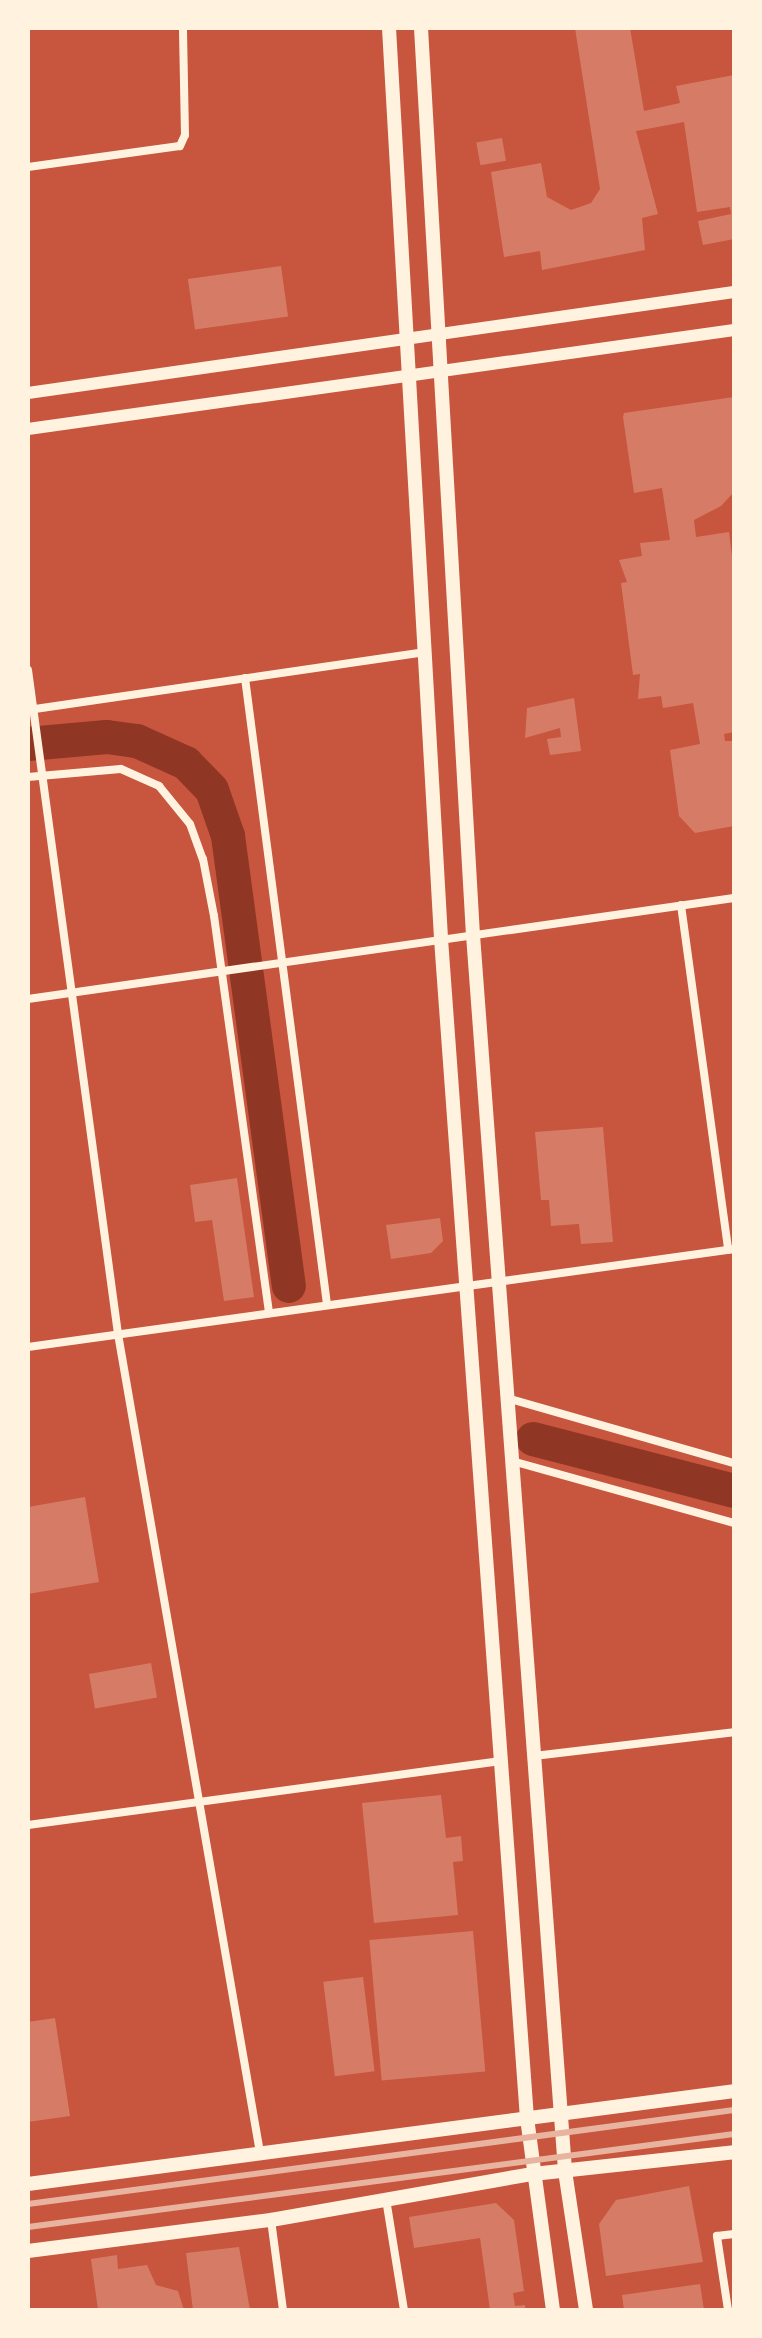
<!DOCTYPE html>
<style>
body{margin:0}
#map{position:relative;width:762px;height:2338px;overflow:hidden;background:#c8553d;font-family:"Source Sans 3",sans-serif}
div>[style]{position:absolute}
.river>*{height:34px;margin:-17px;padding:0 17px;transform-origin:17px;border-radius:17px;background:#8f3625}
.building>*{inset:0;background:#d67c66;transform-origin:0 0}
.minor>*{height:8px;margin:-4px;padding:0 4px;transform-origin:4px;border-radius:4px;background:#fff3e0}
.tertiary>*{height:12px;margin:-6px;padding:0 6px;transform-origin:6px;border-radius:6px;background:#fff3e0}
.secondary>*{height:14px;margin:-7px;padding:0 7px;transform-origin:7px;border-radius:7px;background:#fff3e0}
.rail>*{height:6px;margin:-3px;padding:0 3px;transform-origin:3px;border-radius:3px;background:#e9b49f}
span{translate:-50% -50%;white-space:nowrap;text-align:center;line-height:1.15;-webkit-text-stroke:6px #fff3e0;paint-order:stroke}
.frame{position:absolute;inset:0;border:30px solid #fff3e0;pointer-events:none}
</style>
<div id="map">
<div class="river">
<i style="left:28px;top:744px;width:79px;rotate:-5.1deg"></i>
<i style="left:107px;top:737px;width:30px;rotate:8deg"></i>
<i style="left:137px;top:741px;width:54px;rotate:24.2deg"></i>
<i style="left:186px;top:763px;width:37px;rotate:46deg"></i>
<i style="left:212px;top:790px;width:49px;rotate:70.8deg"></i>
<i style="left:228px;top:836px;width:454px;rotate:82.3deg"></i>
<i style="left:533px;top:1439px;width:208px;rotate:14.5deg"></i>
</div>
<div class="building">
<i style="clip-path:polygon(575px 28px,630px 28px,644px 111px,680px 103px,676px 86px,734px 75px,734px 239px,703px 245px,698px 221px,731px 214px,730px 207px,697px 212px,684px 122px,636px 131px,658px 214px,642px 218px,645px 250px,542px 270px,540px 251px,504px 257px,491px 172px,541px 163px,547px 197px,571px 210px,591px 203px,600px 189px)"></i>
<i style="left:502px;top:138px;width:23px;height:26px;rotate:80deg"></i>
<i style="left:281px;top:266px;width:51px;height:94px;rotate:82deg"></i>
<i style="clip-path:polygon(734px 397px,734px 492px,721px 506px,694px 520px,696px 537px,729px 532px,734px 572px,734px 732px,724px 734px,725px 741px,734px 741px,734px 826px,695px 833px,679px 816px,670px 750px,700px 744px,693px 703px,663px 708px,661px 696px,638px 699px,640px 674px,633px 675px,621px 583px,627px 582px,619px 560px,642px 556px,640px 543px,670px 540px,662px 488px,634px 493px,623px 417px,624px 413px)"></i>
<i style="clip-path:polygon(574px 698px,581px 751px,550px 755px,547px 739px,561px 737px,560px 728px,525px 738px,527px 708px)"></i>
<i style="clip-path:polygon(603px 1127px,613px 1242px,581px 1244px,579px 1224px,551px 1226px,549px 1200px,541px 1200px,535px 1132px)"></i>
<i style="clip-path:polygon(237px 1178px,254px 1297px,224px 1301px,212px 1220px,195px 1222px,190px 1185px)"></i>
<i style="clip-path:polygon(440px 1218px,443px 1241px,431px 1253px,391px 1259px,386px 1225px)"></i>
<i style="clip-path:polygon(85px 1497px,99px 1582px,28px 1594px,28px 1507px)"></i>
<i style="left:151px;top:1663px;width:35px;height:63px;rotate:80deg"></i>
<i style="clip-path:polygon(441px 1795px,446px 1838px,461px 1836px,463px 1861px,453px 1862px,458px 1915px,374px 1923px,362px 1803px)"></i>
<i style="left:473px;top:1931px;width:141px;height:104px;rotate:85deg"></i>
<i style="left:363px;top:1977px;width:95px;height:40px;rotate:83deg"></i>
<i style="clip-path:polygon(55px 2018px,70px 2116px,28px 2122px,28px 2022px)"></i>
<i style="clip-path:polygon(689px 2186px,703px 2262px,606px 2276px,599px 2224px,616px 2200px)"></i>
<i style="clip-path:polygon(496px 2203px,514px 2220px,524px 2291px,513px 2293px,515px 2306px,525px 2305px,525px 2310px,490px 2310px,480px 2238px,414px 2248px,409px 2217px)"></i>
<i style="clip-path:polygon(239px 2247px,250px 2310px,193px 2310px,186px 2253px)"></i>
<i style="clip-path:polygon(117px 2255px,118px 2269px,147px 2265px,156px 2285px,178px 2291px,184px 2310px,98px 2310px,91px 2259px)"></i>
<i style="clip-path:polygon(700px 2284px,704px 2310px,624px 2310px,622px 2295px)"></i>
</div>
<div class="minor">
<i style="left:28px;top:167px;width:153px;rotate:-7.9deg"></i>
<i style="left:180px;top:146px;width:12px;rotate:-66deg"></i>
<i style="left:185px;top:135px;width:107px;rotate:-91.1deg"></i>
<i style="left:28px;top:670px;width:670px;rotate:82.28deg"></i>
<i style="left:118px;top:1334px;width:831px;rotate:80.16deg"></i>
<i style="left:245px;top:678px;width:631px;rotate:82.54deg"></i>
<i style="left:28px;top:710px;width:400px;rotate:-8.3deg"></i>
<i style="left:28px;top:777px;width:93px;rotate:-4.9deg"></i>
<i style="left:121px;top:769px;width:42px;rotate:24.1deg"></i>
<i style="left:159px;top:786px;width:49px;rotate:50.8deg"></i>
<i style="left:190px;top:824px;width:37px;rotate:70deg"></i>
<i style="left:203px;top:859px;width:58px;rotate:79.1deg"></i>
<i style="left:214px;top:916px;width:401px;rotate:82.1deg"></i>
<i style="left:681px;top:905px;width:348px;rotate:82.2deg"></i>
<i style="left:28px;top:999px;width:713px;rotate:-8.14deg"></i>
<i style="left:28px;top:1347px;width:713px;rotate:-7.9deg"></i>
<i style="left:507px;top:1398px;width:236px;rotate:16deg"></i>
<i style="left:512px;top:1461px;width:230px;rotate:15.6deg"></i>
<i style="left:534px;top:1756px;width:201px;rotate:-6.8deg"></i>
<i style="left:28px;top:1825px;width:477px;rotate:-7.7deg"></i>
<i style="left:386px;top:2199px;width:112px;rotate:80.8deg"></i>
<i style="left:271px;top:2220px;width:91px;rotate:82.4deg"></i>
<i style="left:728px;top:2310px;width:75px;rotate:-98.5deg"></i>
<i style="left:717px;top:2236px;width:17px;rotate:-7deg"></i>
</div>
<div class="tertiary">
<i style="left:28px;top:393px;width:713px;rotate:-8.14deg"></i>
<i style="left:28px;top:429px;width:713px;rotate:-7.98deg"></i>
</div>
<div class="secondary">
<i style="left:389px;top:28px;width:912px;rotate:86.73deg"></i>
<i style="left:441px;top:939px;width:1182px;rotate:85.83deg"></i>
<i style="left:527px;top:2118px;width:194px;rotate:82.3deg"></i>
<i style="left:421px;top:28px;width:908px;rotate:86.72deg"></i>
<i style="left:473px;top:935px;width:1239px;rotate:85.74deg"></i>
<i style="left:565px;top:2171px;width:141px;rotate:81.4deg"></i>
<i style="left:28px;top:2184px;width:712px;rotate:-7.5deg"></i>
<i style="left:28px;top:2251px;width:245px;rotate:-7.3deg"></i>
<i style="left:271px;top:2220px;width:266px;rotate:-10deg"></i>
<i style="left:533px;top:2174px;width:202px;rotate:-6.2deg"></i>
</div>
<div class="rail">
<i style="left:28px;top:2204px;width:712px;rotate:-7.58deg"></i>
<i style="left:28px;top:2227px;width:712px;rotate:-7.5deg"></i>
</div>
<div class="frame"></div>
</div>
